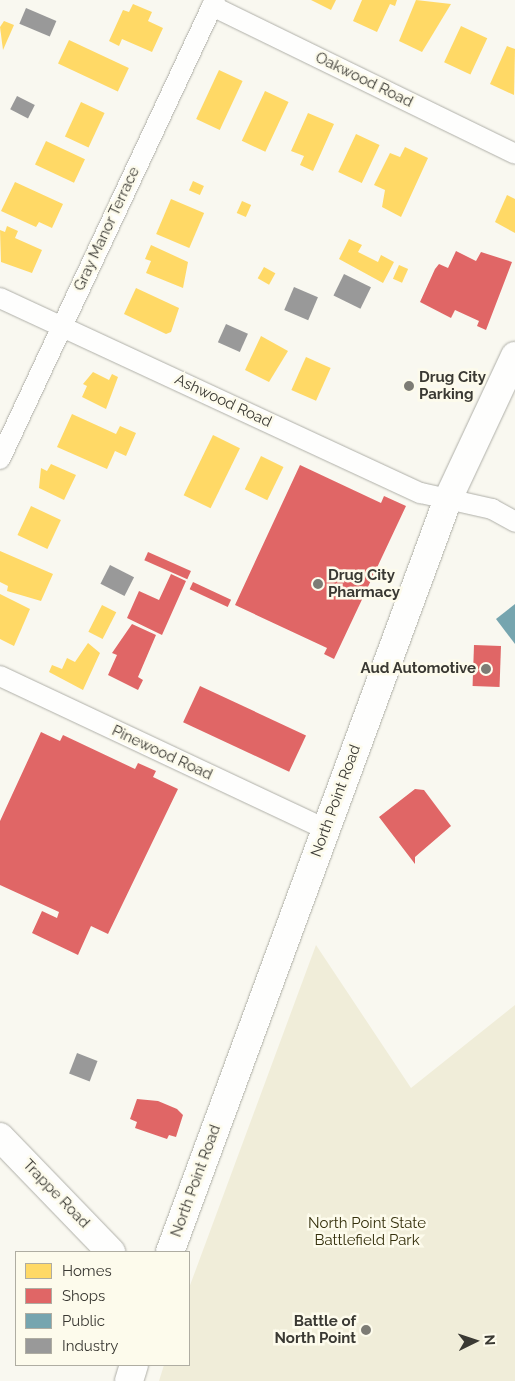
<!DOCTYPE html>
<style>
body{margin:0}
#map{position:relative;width:515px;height:1381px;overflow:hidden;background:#f9f8f0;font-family:Raleway,sans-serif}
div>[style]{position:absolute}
.green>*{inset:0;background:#f0edd9}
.homes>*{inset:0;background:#ffd966;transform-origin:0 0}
.shops>*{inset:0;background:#e06666;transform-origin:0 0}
.public>*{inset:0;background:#76a5af}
.industry>*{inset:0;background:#999;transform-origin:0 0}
.roads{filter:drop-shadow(0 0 1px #afafa8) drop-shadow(0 0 1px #afafa8)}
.street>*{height:20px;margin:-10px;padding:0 10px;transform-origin:10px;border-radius:10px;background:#fefefd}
.secondary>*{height:28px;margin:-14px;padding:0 14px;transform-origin:14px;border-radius:14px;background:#fefefd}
.dots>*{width:14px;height:14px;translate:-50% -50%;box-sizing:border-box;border:2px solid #fdfbec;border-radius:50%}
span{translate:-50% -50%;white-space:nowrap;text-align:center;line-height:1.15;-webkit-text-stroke:5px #fdfbec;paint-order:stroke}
.street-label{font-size:15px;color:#3a3933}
.poi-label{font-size:15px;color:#3a3933;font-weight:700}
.left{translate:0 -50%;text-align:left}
.right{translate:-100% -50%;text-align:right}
.park-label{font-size:15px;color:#35300c}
.legend{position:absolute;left:15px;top:1251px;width:175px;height:115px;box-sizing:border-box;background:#fdfbec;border:1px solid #afada2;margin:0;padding:6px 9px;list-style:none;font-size:15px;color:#3a3933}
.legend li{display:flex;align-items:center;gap:10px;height:25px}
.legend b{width:25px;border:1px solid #afada2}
.north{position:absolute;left:450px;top:1316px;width:50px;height:50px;-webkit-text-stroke:4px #fdfbec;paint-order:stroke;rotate:86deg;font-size:14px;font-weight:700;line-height:20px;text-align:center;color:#3a3933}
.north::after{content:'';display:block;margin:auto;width:18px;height:22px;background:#3a3933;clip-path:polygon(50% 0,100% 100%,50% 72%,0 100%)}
</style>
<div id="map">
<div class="green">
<i style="clip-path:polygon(316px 945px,411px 1088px,515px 1005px,515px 1381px,159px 1381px,164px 1365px,189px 1365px,189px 1288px)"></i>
</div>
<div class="homes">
<i style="clip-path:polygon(311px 0,336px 0,331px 10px)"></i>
<i style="clip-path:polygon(362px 0,397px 0,395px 6px,390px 4px,377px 32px,353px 21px)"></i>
<i style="clip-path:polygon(416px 0,451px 4px,422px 52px,399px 41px)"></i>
<i style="clip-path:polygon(133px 4px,152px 12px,148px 21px,163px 28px,152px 52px,122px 39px,119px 46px,109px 41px,123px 10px,129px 12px)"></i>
<i style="clip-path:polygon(4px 21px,14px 25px,3px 50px,0 27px)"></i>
<i style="left:461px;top:26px;width:29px;height:40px;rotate:25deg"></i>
<i style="left:69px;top:40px;width:66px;height:26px;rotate:25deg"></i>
<i style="clip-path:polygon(507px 46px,515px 49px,514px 95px,490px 84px)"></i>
<i style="left:219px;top:70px;width:26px;height:54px;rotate:25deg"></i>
<i style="left:265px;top:91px;width:26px;height:55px;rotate:25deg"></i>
<i style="left:81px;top:102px;width:26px;height:38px;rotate:25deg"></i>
<i style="clip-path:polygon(308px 113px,334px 124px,313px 171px,300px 165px,304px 156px,291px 151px)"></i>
<i style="left:356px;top:134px;width:26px;height:42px;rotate:25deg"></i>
<i style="left:46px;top:141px;width:43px;height:26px;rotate:25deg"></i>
<i style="clip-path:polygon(405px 147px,428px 158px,401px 217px,382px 207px,385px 190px,374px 185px,390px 153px,400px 157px)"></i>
<i style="left:193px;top:181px;width:12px;height:10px;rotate:24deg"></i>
<i style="clip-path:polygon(15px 182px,63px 204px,52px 228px,39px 222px,36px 227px,1px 211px)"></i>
<i style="clip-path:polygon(507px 195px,515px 199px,515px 233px,495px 222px)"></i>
<i style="left:171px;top:199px;width:36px;height:38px;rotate:23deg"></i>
<i style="left:242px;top:201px;width:10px;height:13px;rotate:24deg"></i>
<i style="clip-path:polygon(7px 226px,18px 231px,15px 238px,42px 250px,32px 273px,1px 262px,0 230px,5px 232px)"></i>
<i style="clip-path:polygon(349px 239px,362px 245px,358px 252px,378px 262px,381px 255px,394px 262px,383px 283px,339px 259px)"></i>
<i style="clip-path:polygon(151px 245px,188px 262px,183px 288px,146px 273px,151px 261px,145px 259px)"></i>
<i style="left:399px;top:265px;width:10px;height:15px;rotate:24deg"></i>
<i style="left:264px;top:267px;width:13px;height:13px;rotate:29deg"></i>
<i style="clip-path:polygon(136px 288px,179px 308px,171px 332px,166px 334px,124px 314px)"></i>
<i style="clip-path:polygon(261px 336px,288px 351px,269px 382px,245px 370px)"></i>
<i style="left:306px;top:357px;width:27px;height:36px;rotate:24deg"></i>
<i style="clip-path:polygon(93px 372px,109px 380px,112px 374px,118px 377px,106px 409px,82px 397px,87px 386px,83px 384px)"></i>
<i style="clip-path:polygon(72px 414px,116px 434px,120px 426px,136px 433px,126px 456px,115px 451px,107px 469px,57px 447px)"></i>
<i style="left:213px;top:435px;width:30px;height:67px;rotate:26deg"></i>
<i style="left:261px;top:456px;width:25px;height:37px;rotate:26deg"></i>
<i style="clip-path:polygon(51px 464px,76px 475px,64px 500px,39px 488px,41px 468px,47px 471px)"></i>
<i style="left:31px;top:506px;width:33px;height:32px;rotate:25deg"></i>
<i style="clip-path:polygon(0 551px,53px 574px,41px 601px,7px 591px,8px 586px,0 582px)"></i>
<i style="clip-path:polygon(0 594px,30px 609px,14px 646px,0 639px)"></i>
<i style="left:102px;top:605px;width:16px;height:30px;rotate:27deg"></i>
<i style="clip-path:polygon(88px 643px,100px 653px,83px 690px,49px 672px,52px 665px,62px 669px,67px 658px,75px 662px)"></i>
</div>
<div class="shops">
<i style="clip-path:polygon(456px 251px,476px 261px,481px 252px,512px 262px,486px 330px,477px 326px,479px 321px,455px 310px,451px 318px,420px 302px,435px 269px,439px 264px,448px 268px)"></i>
<i style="clip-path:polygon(300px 465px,381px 503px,384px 496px,406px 506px,334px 659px,324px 654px,327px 648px,235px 605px)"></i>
<i style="left:148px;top:552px;width:47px;height:9px;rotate:24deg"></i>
<i style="clip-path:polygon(171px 574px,186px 581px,162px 635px,127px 618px,139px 591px,159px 600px)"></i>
<i style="left:193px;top:582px;width:42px;height:8px;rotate:25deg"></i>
<i style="clip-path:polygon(132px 624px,156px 635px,138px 677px,143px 680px,138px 690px,108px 675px,117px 655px,112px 653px)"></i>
<i style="left:474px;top:645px;width:27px;height:41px;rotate:2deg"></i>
<i style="left:200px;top:686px;width:117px;height:40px;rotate:25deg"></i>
<i style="clip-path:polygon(41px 732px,60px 741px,63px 735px,135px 769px,138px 763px,156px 771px,153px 777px,178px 789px,108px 934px,91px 926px,78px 955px,32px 933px,42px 911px,57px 918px,59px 912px,0 885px,0 821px)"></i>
<i style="clip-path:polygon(415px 789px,424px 790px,451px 826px,415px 857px,415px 864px,379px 817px)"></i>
<i style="clip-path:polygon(137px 1099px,158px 1101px,177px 1109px,183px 1115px,176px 1137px,169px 1135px,167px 1139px,135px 1128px,137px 1122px,130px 1119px)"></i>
</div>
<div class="public">
<i style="clip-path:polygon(515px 604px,515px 644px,496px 619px)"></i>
</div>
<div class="industry">
<i style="left:26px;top:8px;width:33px;height:17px;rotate:23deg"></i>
<i style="left:17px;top:96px;width:20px;height:15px;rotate:27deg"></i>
<i style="left:344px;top:274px;width:30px;height:24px;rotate:26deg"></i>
<i style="left:294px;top:287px;width:26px;height:25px;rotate:23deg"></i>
<i style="left:226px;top:324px;width:24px;height:20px;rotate:24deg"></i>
<i style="left:110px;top:565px;width:27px;height:21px;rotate:27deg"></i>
<i style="left:77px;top:1053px;width:22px;height:22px;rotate:21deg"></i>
</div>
<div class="roads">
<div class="street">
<i style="left:212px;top:6px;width:337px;rotate:26deg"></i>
<i style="left:0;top:298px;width:464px;rotate:24.9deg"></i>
<i style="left:421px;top:493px;width:73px;rotate:12.7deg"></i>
<i style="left:492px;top:509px;width:26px;rotate:29deg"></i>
<i style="left:0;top:459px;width:507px;rotate:-64.9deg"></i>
<i style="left:0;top:676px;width:359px;rotate:25.2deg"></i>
</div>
<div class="secondary">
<i style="left:0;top:1137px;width:160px;rotate:46deg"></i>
<i style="left:170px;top:1252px;width:803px;rotate:-69.74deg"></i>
<i style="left:448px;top:499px;width:158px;rotate:-64.9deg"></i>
<i style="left:129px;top:1381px;width:17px;rotate:-73deg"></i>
</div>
</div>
<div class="dots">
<i style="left:409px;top:386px;background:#7d7c75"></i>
<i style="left:318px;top:584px;background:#7d7c75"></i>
<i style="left:486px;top:669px;background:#7d7c75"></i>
<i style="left:366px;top:1330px;background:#7d7c75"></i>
</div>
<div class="street-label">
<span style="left:364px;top:80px;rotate:26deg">Oakwood Road</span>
<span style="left:107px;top:229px;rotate:-65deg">Gray Manor Terrace</span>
<span style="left:223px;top:401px;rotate:25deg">Ashwood Road</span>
<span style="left:162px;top:753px;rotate:25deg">Pinewood Road</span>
<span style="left:336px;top:801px;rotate:-70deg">North Point Road</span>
<span style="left:196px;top:1181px;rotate:-70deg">North Point Road</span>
<span style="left:56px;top:1194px;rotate:46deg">Trappe Road</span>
</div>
<div class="poi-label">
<span class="left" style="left:419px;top:386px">Drug City<br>Parking</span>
<span class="left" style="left:328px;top:584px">Drug City<br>Pharmacy</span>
<span class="right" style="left:476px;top:669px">Aud Automotive</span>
<span class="right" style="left:356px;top:1330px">Battle of<br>North Point</span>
</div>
<div class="park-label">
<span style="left:367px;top:1232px">North Point State<br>Battlefield Park</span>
</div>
<ul class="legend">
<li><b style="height:14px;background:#ffd966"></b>Homes</li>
<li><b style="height:14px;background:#e06666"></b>Shops</li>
<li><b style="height:14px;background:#76a5af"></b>Public</li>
<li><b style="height:14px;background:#999"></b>Industry</li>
</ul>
<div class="north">N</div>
</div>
